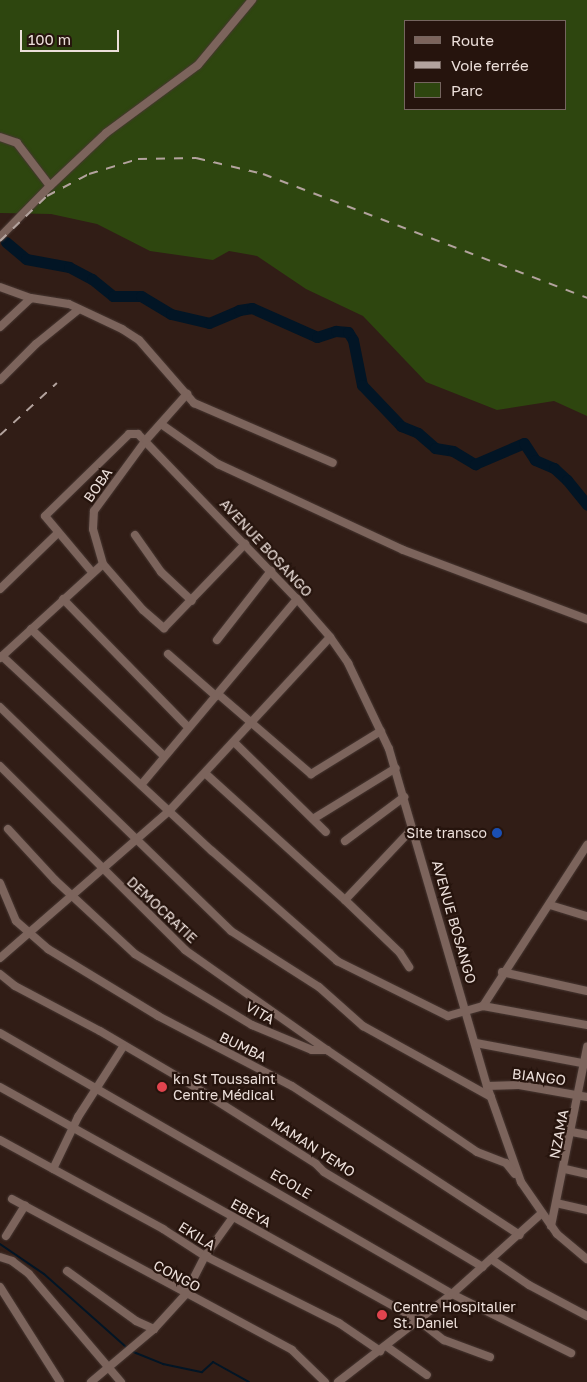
<!DOCTYPE html>
<meta charset="utf-8">
<style>
body{margin:0}
#map{position:relative;width:587px;height:1382px;overflow:hidden;background:#311d16;font-family:"Golos Text",sans-serif}
div>[style]{position:absolute}
.green>*{inset:0;background:#2e460f}
.stream>*{height:2px;margin:-1px;padding:0 1px;transform-origin:1px;border-radius:1px;background:#021525}
.river>*{height:11px;margin:-5.5px;padding:0 5.5px;transform-origin:5.5px;border-radius:5.5px;background:#021525}
.roads{filter:drop-shadow(0 0 1px #473732) drop-shadow(0 0 1px #473732)}
.minor>*{height:8px;margin:-4px;padding:0 4px;transform-origin:4px;border-radius:4px;background:#7c645c}
.rail>*{height:2px;margin-top:-1px;transform-origin:0;background:repeating-linear-gradient(90deg,#b3a39e 0 9px,transparent 0 18px)}
.dots>*{width:14px;height:14px;translate:-50% -50%;box-sizing:border-box;border:2px solid #26140d;border-radius:50%}
span{translate:-50% -50%;white-space:nowrap;text-align:center;line-height:1.15;-webkit-text-stroke:4.5px #26140d;paint-order:stroke}
.street-label{font-size:14px;color:#ecdfda}
.poi-label{font-size:14px;color:#ecdfda}
.right{translate:-100% -50%;text-align:right}
.left{translate:0 -50%;text-align:left}
.legend{position:absolute;left:404px;top:20px;width:162px;height:90px;box-sizing:border-box;background:#26140d;border:1px solid #75655f;margin:0;padding:6px 9px;list-style:none;font-size:15px;color:#ecdfda}
.legend li{display:flex;align-items:center;gap:10px;height:25px}
.legend b{width:25px;border:1px solid #75655f}
.scale{position:absolute;left:20px;top:30px;width:99px;height:22px;box-sizing:border-box;border:2px solid #ecdfda;border-top:0;padding-left:6px;font-size:15px;line-height:18px;white-space:nowrap;color:#ecdfda;-webkit-text-stroke:4px #26140d;paint-order:stroke}
</style>
<div id="map">
<div class="green">
<i style="clip-path:polygon(evenodd,0 0,587px 0,587px 416px,554px 401px,497px 410px,426px 382px,363px 316px,306px 289px,257px 256px,229px 251px,213px 260px,150px 251px,97px 224px,51px 214px,0 213px,0 0,406px 21px,566px 21px,566px 109px,406px 109px,406px 21px)"></i>
</div>
<div class="stream">
<i style="left:0;top:1244px;width:53px;rotate:34.3deg"></i>
<i style="left:44px;top:1274px;width:111px;rotate:41.7deg"></i>
<i style="left:131px;top:1351px;width:35px;rotate:22deg"></i>
<i style="left:163px;top:1364px;width:40px;rotate:12deg"></i>
<i style="left:202px;top:1372px;width:15px;rotate:-42deg"></i>
<i style="left:213px;top:1362px;width:41px;rotate:29.1deg"></i>
</div>
<div class="river">
<i style="left:6px;top:242px;width:26px;rotate:40deg"></i>
<i style="left:26px;top:259px;width:44px;rotate:10.5deg"></i>
<i style="left:69px;top:267px;width:26px;rotate:28deg"></i>
<i style="left:92px;top:279px;width:27px;rotate:39deg"></i>
<i style="left:113px;top:296px;width:28px"></i>
<i style="left:141px;top:296px;width:35px;rotate:31deg"></i>
<i style="left:171px;top:314px;width:39px;rotate:13deg"></i>
<i style="left:209px;top:323px;width:33px;rotate:-23deg"></i>
<i style="left:239px;top:310px;width:13px;rotate:-9deg"></i>
<i style="left:252px;top:308px;width:71px;rotate:24deg"></i>
<i style="left:317px;top:337px;width:20px;rotate:-18deg"></i>
<i style="left:336px;top:331px;width:12px;rotate:5deg"></i>
<i style="left:348px;top:332px;width:9px;rotate:58deg"></i>
<i style="left:353px;top:340px;width:46px;rotate:78.7deg"></i>
<i style="left:362px;top:385px;width:57px;rotate:46.4deg"></i>
<i style="left:401px;top:426px;width:18px;rotate:22deg"></i>
<i style="left:418px;top:433px;width:23px;rotate:41deg"></i>
<i style="left:435px;top:448px;width:18px;rotate:9deg"></i>
<i style="left:453px;top:451px;width:26px;rotate:31deg"></i>
<i style="left:475px;top:464px;width:53px;rotate:-23.2deg"></i>
<i style="left:524px;top:443px;width:20px;rotate:57deg"></i>
<i style="left:535px;top:460px;width:21px;rotate:23deg"></i>
<i style="left:554px;top:468px;width:18px;rotate:43deg"></i>
<i style="left:567px;top:480px;width:32px;rotate:51deg"></i>
</div>
<div class="roads">
<div class="minor">
<i style="left:0;top:137px;width:18px;rotate:19deg"></i>
<i style="left:17px;top:143px;width:54px;rotate:52.5deg"></i>
<i style="left:50px;top:186px;width:77px;rotate:-43.4deg"></i>
<i style="left:106px;top:133px;width:114px;rotate:-36.5deg"></i>
<i style="left:198px;top:65px;width:85px;rotate:-50.3deg"></i>
<i style="left:0;top:237px;width:71px;rotate:-45.6deg"></i>
<i style="left:0;top:287px;width:33px;rotate:20deg"></i>
<i style="left:31px;top:298px;width:38px;rotate:9deg"></i>
<i style="left:69px;top:304px;width:59px;rotate:25.3deg"></i>
<i style="left:122px;top:329px;width:20px;rotate:33deg"></i>
<i style="left:139px;top:340px;width:84px;rotate:48.9deg"></i>
<i style="left:194px;top:403px;width:151px;rotate:23.3deg"></i>
<i style="left:0;top:327px;width:42px;rotate:-43.1deg"></i>
<i style="left:0;top:380px;width:51px;rotate:-45deg"></i>
<i style="left:36px;top:344px;width:55px;rotate:-39.1deg"></i>
<i style="left:161px;top:424px;width:70px;rotate:35.1deg"></i>
<i style="left:218px;top:464px;width:204px;rotate:24.9deg"></i>
<i style="left:403px;top:550px;width:197px;rotate:20.6deg"></i>
<i style="left:135px;top:535px;width:45px;rotate:54.9deg"></i>
<i style="left:161px;top:572px;width:42px;rotate:43.1deg"></i>
<i style="left:103px;top:564px;width:61px;rotate:49deg"></i>
<i style="left:143px;top:610px;width:28px;rotate:41deg"></i>
<i style="left:164px;top:628px;width:117px;rotate:-46deg"></i>
<i style="left:92px;top:572px;width:73px;rotate:-130deg"></i>
<i style="left:45px;top:516px;width:117px;rotate:-44.3deg"></i>
<i style="left:129px;top:434px;width:9px"></i>
<i style="left:138px;top:434px;width:229px;rotate:46.1deg"></i>
<i style="left:297px;top:599px;width:50px;rotate:49deg"></i>
<i style="left:330px;top:637px;width:32px;rotate:55deg"></i>
<i style="left:348px;top:663px;width:95px;rotate:64.5deg"></i>
<i style="left:389px;top:749px;width:351px;rotate:73.8deg"></i>
<i style="left:487px;top:1086px;width:102px;rotate:70.5deg"></i>
<i style="left:521px;top:1182px;width:63px;rotate:55.3deg"></i>
<i style="left:557px;top:1234px;width:39px;rotate:40deg"></i>
<i style="left:0;top:589px;width:81px;rotate:-44deg"></i>
<i style="left:63px;top:599px;width:179px;rotate:45.7deg"></i>
<i style="left:31px;top:629px;width:182px;rotate:43.7deg"></i>
<i style="left:217px;top:640px;width:88px;rotate:-52deg"></i>
<i style="left:168px;top:654px;width:64px;rotate:41.2deg"></i>
<i style="left:2px;top:656px;width:287px;rotate:42.9deg"></i>
<i style="left:212px;top:851px;width:167px;rotate:41.3deg"></i>
<i style="left:337px;top:961px;width:124px;rotate:26.4deg"></i>
<i style="left:448px;top:1016px;width:36px;rotate:-16deg"></i>
<i style="left:483px;top:1006px;width:192px;rotate:-57.1deg"></i>
<i style="left:0;top:658px;width:139px;rotate:-42.4deg"></i>
<i style="left:103px;top:564px;width:36px;rotate:-106deg"></i>
<i style="left:93px;top:529px;width:18px;rotate:-87deg"></i>
<i style="left:94px;top:511px;width:88px;rotate:-53.8deg"></i>
<i style="left:146px;top:440px;width:62px;rotate:-48.3deg"></i>
<i style="left:218px;top:694px;width:123px;rotate:40.7deg"></i>
<i style="left:311px;top:774px;width:82px;rotate:-31.6deg"></i>
<i style="left:0;top:707px;width:322px;rotate:44.1deg"></i>
<i style="left:231px;top:931px;width:104px;rotate:32.5deg"></i>
<i style="left:319px;top:987px;width:59px;rotate:41.6deg"></i>
<i style="left:363px;top:1026px;width:146px;rotate:29deg"></i>
<i style="left:235px;top:743px;width:127px;rotate:44.4deg"></i>
<i style="left:0;top:766px;width:261px;rotate:44.8deg"></i>
<i style="left:185px;top:950px;width:174px;rotate:35.2deg"></i>
<i style="left:206px;top:774px;width:188px;rotate:42.2deg"></i>
<i style="left:345px;top:900px;width:76px;rotate:43.9deg"></i>
<i style="left:400px;top:953px;width:17px;rotate:57deg"></i>
<i style="left:141px;top:785px;width:243px;rotate:-50deg"></i>
<i style="left:313px;top:819px;width:97px;rotate:-31.6deg"></i>
<i style="left:8px;top:829px;width:69px;rotate:47.3deg"></i>
<i style="left:55px;top:880px;width:109px;rotate:42.8deg"></i>
<i style="left:135px;top:954px;width:137px;rotate:31.3deg"></i>
<i style="left:252px;top:1025px;width:65px;rotate:22.6deg"></i>
<i style="left:312px;top:1050px;width:15px"></i>
<i style="left:327px;top:1050px;width:181px;rotate:34.2deg"></i>
<i style="left:477px;top:1152px;width:31px;rotate:21deg"></i>
<i style="left:506px;top:1163px;width:14px;rotate:51deg"></i>
<i style="left:345px;top:841px;width:74px;rotate:-36.7deg"></i>
<i style="left:0;top:883px;width:41px;rotate:67.2deg"></i>
<i style="left:16px;top:921px;width:43px;rotate:41.2deg"></i>
<i style="left:48px;top:949px;width:129px;rotate:31.3deg"></i>
<i style="left:158px;top:1016px;width:151px;rotate:27.6deg"></i>
<i style="left:292px;top:1086px;width:272px;rotate:33.2deg"></i>
<i style="left:345px;top:900px;width:98px;rotate:-46.7deg"></i>
<i style="left:550px;top:905px;width:39px;rotate:17deg"></i>
<i style="left:0;top:958px;width:224px;rotate:-41deg"></i>
<i style="left:169px;top:811px;width:237px;rotate:-47.2deg"></i>
<i style="left:502px;top:972px;width:87px;rotate:12.6deg"></i>
<i style="left:0;top:974px;width:19px;rotate:39deg"></i>
<i style="left:15px;top:986px;width:96px;rotate:27.9deg"></i>
<i style="left:100px;top:1031px;width:101px;rotate:30.4deg"></i>
<i style="left:187px;top:1082px;width:153px;rotate:32.4deg"></i>
<i style="left:316px;top:1164px;width:11px;rotate:45deg"></i>
<i style="left:324px;top:1172px;width:185px;rotate:30.9deg"></i>
<i style="left:483px;top:1006px;width:106px;rotate:10.4deg"></i>
<i style="left:0;top:1033px;width:522px;rotate:30deg"></i>
<i style="left:452px;top:1294px;width:133px;rotate:26.4deg"></i>
<i style="left:476px;top:1043px;width:113px;rotate:10.7deg"></i>
<i style="left:487px;top:1086px;width:32px;rotate:-2deg"></i>
<i style="left:519px;top:1085px;width:69px;rotate:10deg"></i>
<i style="left:0;top:1087px;width:479px;rotate:29.1deg"></i>
<i style="left:418px;top:1320px;width:33px;rotate:38deg"></i>
<i style="left:444px;top:1340px;width:49px;rotate:20.3deg"></i>
<i style="left:572px;top:1132px;width:15px;rotate:11deg"></i>
<i style="left:0;top:1140px;width:186px;rotate:28.6deg"></i>
<i style="left:163px;top:1229px;width:50px;rotate:32.7deg"></i>
<i style="left:205px;top:1256px;width:150px;rotate:26.6deg"></i>
<i style="left:339px;top:1323px;width:50px;rotate:34.3deg"></i>
<i style="left:53px;top:1169px;width:58px;rotate:-64.3deg"></i>
<i style="left:78px;top:1117px;width:83px;rotate:-57.3deg"></i>
<i style="left:565px;top:1169px;width:23px;rotate:13deg"></i>
<i style="left:12px;top:1199px;width:318px;rotate:28.3deg"></i>
<i style="left:292px;top:1350px;width:46px;rotate:44.1deg"></i>
<i style="left:556px;top:1203px;width:32px;rotate:13deg"></i>
<i style="left:551px;top:1226px;width:183px;rotate:-78.6deg"></i>
<i style="left:6px;top:1236px;width:36px;rotate:-58deg"></i>
<i style="left:0;top:1257px;width:13px;rotate:18deg"></i>
<i style="left:12px;top:1261px;width:21px;rotate:37deg"></i>
<i style="left:29px;top:1274px;width:142px;rotate:49.6deg"></i>
<i style="left:491px;top:1259px;width:46px;rotate:34.4deg"></i>
<i style="left:529px;top:1285px;width:66px;rotate:28.1deg"></i>
<i style="left:67px;top:1271px;width:85px;rotate:35.9deg"></i>
<i style="left:136px;top:1321px;width:20px;rotate:24deg"></i>
<i style="left:0;top:1287px;width:112px;rotate:57.7deg"></i>
<i style="left:386px;top:1346px;width:50px;rotate:35.3deg"></i>
<i style="left:91px;top:1382px;width:82px;rotate:-40.1deg"></i>
<i style="left:154px;top:1329px;width:46px;rotate:-47.6deg"></i>
<i style="left:185px;top:1295px;width:44px;rotate:-62.9deg"></i>
<i style="left:205px;top:1256px;width:48px;rotate:-54.3deg"></i>
<i style="left:338px;top:1382px;width:144px;rotate:-37.7deg"></i>
<i style="left:452px;top:1294px;width:121px;rotate:-42deg"></i>
</div>
</div>
<div class="rail">
<i style="left:0;top:241px;width:65px;rotate:-43.8deg"></i>
<i style="left:47px;top:196px;width:47px;rotate:-27.6deg"></i>
<i style="left:89px;top:174px;width:51px;rotate:-17deg"></i>
<i style="left:138px;top:159px;width:58px;rotate:-1deg"></i>
<i style="left:196px;top:158px;width:69px;rotate:13.4deg"></i>
<i style="left:263px;top:174px;width:347px;rotate:20.9deg"></i>
<i style="left:0;top:435px;width:77px;rotate:-42.4deg"></i>
</div>
<div class="dots">
<i style="left:497px;top:833px;background:#1a4fb4"></i>
<i style="left:162px;top:1087px;background:#e0444e"></i>
<i style="left:382px;top:1315px;background:#e0444e"></i>
</div>
<div class="street-label">
<span style="left:98px;top:485px;rotate:-55deg">BOBA</span>
<span style="left:266px;top:548px;rotate:47deg">AVENUE BOSANGO</span>
<span style="left:162px;top:910px;rotate:43deg">DEMOCRATIE</span>
<span style="left:454px;top:922px;rotate:74deg">AVENUE BOSANGO</span>
<span style="left:260px;top:1013px;rotate:30deg">VITA</span>
<span style="left:243px;top:1047px;rotate:26deg">BUMBA</span>
<span style="left:539px;top:1077px;rotate:7deg">BIANGO</span>
<span style="left:559px;top:1134px;rotate:-79deg">NZAMA</span>
<span style="left:313px;top:1147px;rotate:33deg">MAMAN YEMO</span>
<span style="left:291px;top:1184px;rotate:30deg">ECOLE</span>
<span style="left:251px;top:1213px;rotate:29deg">EBEYA</span>
<span style="left:197px;top:1236px;rotate:32deg">EKILA</span>
<span style="left:177px;top:1276px;rotate:28deg">CONGO</span>
</div>
<div class="poi-label">
<span class="right" style="left:487px;top:833px">Site transco</span>
<span class="left" style="left:173px;top:1087px">kn St Toussaint<br>Centre Médical</span>
<span class="left" style="left:393px;top:1315px">Centre Hospitalier<br>St. Daniel</span>
</div>
<ul class="legend">
<li><b style="height:6px;background:#7c645c"></b>Route</li>
<li><b style="height:6px;background:#b3a39e"></b>Voie ferrée</li>
<li><b style="height:14px;background:#2e460f"></b>Parc</li>
</ul>
<div class="scale">100 m</div>
</div>
